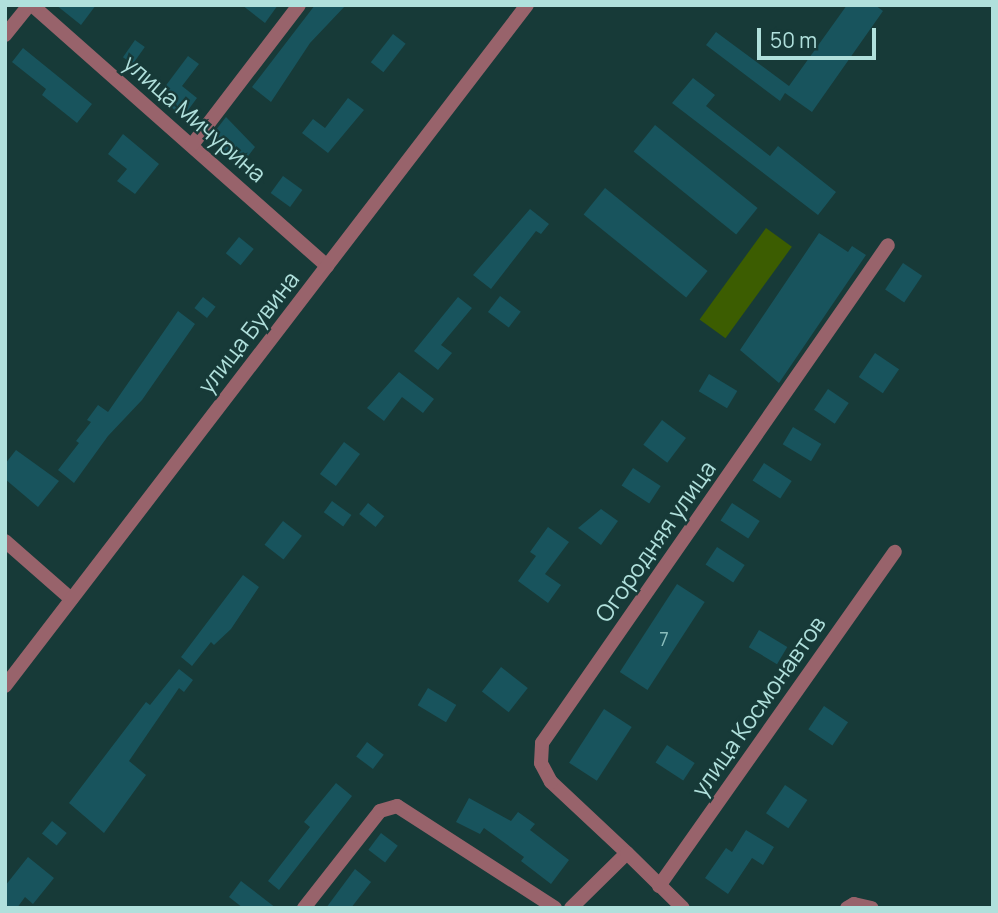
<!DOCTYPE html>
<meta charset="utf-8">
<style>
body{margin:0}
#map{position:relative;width:998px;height:913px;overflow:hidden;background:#173a38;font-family:Manrope,sans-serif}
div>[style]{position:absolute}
.green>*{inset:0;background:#3c5d01;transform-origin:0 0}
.building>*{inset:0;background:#18545d;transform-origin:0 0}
.street>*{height:14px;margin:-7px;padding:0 7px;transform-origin:7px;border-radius:7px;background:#98636b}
span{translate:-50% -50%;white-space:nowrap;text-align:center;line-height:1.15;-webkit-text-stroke:5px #173a38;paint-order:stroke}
.number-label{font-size:19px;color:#8abdbc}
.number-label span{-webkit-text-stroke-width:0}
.street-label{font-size:23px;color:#b0e0dc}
.frame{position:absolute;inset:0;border:7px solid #b0e0dc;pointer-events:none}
.scale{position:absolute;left:757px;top:28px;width:119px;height:32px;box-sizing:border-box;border:4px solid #b0e0dc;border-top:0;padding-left:9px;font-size:21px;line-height:24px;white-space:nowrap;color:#b0e0dc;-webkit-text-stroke:5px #173a38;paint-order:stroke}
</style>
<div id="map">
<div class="green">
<i style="left:766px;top:228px;width:32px;height:113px;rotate:36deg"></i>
</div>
<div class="building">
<i style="clip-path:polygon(56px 5px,96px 5px,81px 25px)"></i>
<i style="clip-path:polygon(242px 5px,278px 5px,265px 23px)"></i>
<i style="clip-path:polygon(315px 5px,346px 5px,310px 43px,271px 102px,252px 87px)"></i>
<i style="clip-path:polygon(847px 5px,875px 5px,883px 11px,812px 112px,785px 93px,780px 101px,706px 45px,716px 32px,789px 86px)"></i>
<i style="left:393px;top:34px;width:16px;height:36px;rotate:38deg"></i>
<i style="left:135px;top:40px;width:12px;height:21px;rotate:35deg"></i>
<i style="clip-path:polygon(23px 48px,92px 104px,77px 123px,42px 95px,46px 89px,12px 62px)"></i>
<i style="clip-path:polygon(188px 56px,199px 64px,182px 86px,197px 98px,183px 117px,158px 96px)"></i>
<i style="clip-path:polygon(693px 78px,715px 95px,706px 106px,770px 156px,778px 146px,836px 192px,818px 215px,672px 103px)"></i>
<i style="clip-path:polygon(348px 98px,364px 110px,328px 153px,302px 133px,313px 119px,325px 128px)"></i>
<i style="clip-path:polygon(226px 117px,255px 147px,242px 164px,209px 139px)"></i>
<i style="left:655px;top:125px;width:132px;height:34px;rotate:39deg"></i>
<i style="clip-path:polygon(123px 134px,159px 164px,135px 194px,117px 181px,127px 169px,108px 154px)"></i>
<i style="left:283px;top:176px;width:24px;height:21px;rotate:36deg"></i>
<i style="left:605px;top:188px;width:132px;height:34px;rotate:39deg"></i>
<i style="clip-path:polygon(530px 209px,549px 224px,541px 234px,536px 231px,491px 289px,473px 275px)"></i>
<i style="clip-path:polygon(819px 233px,848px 252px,852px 246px,866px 255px,779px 383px,740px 350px)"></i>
<i style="left:239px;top:237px;width:19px;height:21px;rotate:39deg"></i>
<i style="left:903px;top:263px;width:23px;height:32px;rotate:34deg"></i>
<i style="left:500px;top:296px;width:26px;height:20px;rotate:37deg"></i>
<i style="left:203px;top:297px;width:16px;height:14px;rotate:38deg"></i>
<i style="clip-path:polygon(458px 297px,472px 308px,441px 345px,452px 353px,438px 370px,414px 351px)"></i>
<i style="clip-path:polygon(178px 311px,195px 324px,142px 400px,108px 436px,74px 483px,58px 470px,79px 443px,76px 441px,91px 422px,87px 420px,98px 405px,108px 412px)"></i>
<i style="left:875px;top:353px;width:29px;height:29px;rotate:34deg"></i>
<i style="clip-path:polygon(399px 372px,434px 399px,423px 413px,402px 397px,384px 421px,367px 408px)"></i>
<i style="left:709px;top:374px;width:33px;height:20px;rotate:31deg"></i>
<i style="left:828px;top:389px;width:25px;height:25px;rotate:34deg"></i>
<i style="left:662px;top:420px;width:30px;height:31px;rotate:37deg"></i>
<i style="left:793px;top:427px;width:33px;height:20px;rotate:31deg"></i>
<i style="left:344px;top:442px;width:20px;height:40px;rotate:37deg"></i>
<i style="clip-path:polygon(16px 450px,59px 481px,38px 507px,5px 479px,5px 464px)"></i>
<i style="left:764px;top:463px;width:33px;height:21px;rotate:33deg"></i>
<i style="left:633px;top:468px;width:33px;height:21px;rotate:33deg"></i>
<i style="left:332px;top:501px;width:24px;height:14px;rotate:36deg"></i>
<i style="left:368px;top:503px;width:21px;height:14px;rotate:39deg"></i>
<i style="left:732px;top:503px;width:33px;height:21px;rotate:33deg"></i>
<i style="clip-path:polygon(601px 509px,618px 521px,601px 545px,578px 528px)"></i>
<i style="left:283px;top:521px;width:24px;height:30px;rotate:38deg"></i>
<i style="clip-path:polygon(548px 527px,569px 542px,545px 574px,561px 585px,548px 603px,518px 581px,536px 556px,530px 552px)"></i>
<i style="left:717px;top:547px;width:33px;height:21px;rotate:33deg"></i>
<i style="clip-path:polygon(243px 575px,259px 587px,231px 629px,214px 645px,211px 642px,192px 666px,181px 657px)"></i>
<i style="left:677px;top:584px;width:33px;height:105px;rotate:33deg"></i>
<i style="left:759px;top:630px;width:33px;height:20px;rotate:31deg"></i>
<i style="left:501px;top:667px;width:34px;height:31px;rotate:38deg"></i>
<i style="clip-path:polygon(179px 669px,193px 680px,184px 692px,179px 688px,129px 761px,146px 775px,104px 833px,69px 803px,146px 702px,150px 705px)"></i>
<i style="left:428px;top:688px;width:33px;height:20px;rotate:31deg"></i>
<i style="left:824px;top:706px;width:29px;height:28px;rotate:34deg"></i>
<i style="left:604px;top:709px;width:33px;height:64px;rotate:33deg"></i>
<i style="left:367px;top:742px;width:21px;height:18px;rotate:37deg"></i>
<i style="left:667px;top:745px;width:33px;height:21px;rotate:33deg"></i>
<i style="clip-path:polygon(336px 783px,352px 796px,279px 890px,268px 881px,310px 827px,304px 822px)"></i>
<i style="left:785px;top:785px;width:27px;height:34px;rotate:34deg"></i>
<i style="clip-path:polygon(469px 798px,511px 821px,518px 812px,535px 824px,530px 830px,569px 860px,551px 884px,521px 861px,524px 857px,484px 828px,480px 834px,456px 822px)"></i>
<i style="left:52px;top:821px;width:19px;height:16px;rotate:39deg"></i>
<i style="clip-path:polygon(746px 830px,774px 847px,763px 865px,752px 858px,728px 894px,705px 878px,726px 848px,732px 852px)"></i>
<i style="left:381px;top:833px;width:21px;height:21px;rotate:37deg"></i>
<i style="clip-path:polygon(28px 857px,54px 878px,33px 904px,25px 897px,17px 908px,5px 908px,5px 886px)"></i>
<i style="clip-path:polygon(355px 869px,371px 882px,351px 908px,326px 908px)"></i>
<i style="clip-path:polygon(241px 881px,276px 908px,243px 908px,229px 897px)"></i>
</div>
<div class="street">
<i style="left:32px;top:5px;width:394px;rotate:41.5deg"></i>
<i style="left:5px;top:35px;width:38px;rotate:-51deg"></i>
<i style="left:192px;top:145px;width:176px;rotate:-52.6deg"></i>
<i style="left:5px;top:541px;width:88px;rotate:41.3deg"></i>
<i style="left:5px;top:686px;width:858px;rotate:-52.53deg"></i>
<i style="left:627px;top:853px;width:104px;rotate:-136.9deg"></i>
<i style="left:551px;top:782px;width:21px;rotate:-118deg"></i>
<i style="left:541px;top:763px;width:20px;rotate:-87deg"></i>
<i style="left:542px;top:743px;width:606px;rotate:-55.21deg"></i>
<i style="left:659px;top:886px;width:409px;rotate:-54.8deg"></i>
<i style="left:304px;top:908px;width:123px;rotate:-51.9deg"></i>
<i style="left:380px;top:811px;width:18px;rotate:-16deg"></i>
<i style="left:397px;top:806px;width:188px;rotate:32.8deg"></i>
<i style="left:571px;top:908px;width:78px;rotate:-44.5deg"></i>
<i style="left:627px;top:853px;width:78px;rotate:44.5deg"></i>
<i style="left:847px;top:908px;width:8px;rotate:-30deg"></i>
<i style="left:854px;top:904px;width:18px;rotate:13deg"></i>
</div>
<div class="number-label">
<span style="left:664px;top:640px">7</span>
</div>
<div class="street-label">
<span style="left:195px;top:118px;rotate:41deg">улица Мичурина</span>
<span style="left:248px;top:332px;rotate:-52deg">улица Бувина</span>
<span style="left:655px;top:541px;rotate:-55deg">Огородняя улица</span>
<span style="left:758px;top:706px;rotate:-55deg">улица Космонавтов</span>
</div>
<div class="frame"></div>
<div class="scale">50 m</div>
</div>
